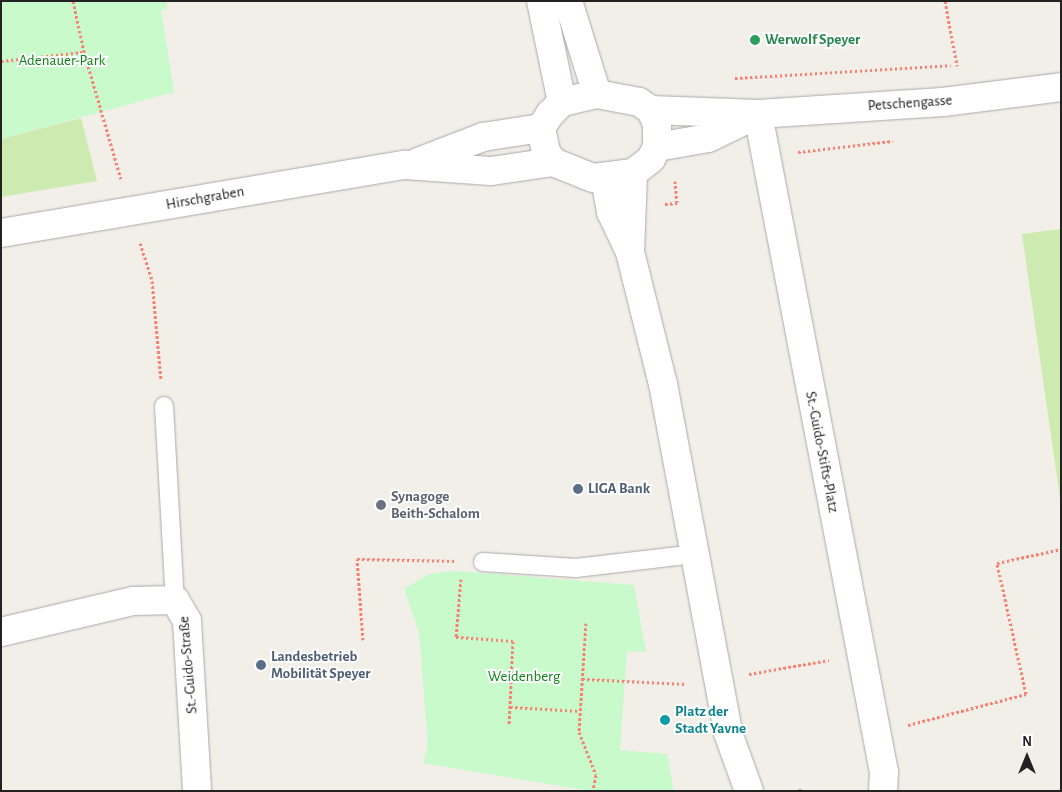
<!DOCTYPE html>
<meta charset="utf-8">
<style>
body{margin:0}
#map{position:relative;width:1062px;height:792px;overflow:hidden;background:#f2efe9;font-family:"Alegreya Sans",sans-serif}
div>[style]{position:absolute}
.grass>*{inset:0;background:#cdebb0}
.park>*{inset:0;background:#c8facc}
.path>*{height:3px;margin-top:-1.5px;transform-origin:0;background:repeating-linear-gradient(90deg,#fa8072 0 2.5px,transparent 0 5px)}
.roads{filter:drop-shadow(0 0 1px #a9a9a9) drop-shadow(0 0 1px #a9a9a9)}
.service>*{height:18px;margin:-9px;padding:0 9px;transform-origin:9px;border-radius:9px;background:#fff}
.minor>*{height:28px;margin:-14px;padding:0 14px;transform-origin:14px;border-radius:14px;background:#fff}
.tertiary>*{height:28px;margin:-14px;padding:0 14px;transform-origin:14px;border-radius:14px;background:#fff}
.dots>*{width:14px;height:14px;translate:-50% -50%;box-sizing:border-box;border:2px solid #fff;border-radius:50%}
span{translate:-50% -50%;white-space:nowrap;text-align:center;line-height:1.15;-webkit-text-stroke:4px #fff;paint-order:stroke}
.leisure-label{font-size:15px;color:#27864d;font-weight:700}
.left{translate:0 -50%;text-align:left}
.park-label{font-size:15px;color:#0c8416}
.street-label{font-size:15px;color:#222}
.service-label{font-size:15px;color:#4e5e75;font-weight:700}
.worship-label{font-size:15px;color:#5b616d;font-weight:700}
.culture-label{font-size:15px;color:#0d838f;font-weight:700}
.frame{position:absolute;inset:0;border:2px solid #222;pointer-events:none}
.north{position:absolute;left:1002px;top:732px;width:50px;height:50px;-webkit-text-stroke:4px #fff;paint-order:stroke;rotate:0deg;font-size:14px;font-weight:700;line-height:20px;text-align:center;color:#222}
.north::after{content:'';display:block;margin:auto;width:18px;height:22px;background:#222;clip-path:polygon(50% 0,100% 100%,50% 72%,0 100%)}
</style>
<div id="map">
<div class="grass">
<i style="clip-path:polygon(81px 118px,97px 181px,1px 197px,1px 139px)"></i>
<i style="clip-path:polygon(1061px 229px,1061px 505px,1022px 234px)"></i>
</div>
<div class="park">
<i style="clip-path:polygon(1px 1px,166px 1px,167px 9px,161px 10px,174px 92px,1px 139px)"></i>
<i style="clip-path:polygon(454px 571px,634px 585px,646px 652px,627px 651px,620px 750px,667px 754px,674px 791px,590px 791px,423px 763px,428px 746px,419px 632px,404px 589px,429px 574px)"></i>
</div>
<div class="path">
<i style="left:73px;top:1px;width:52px;rotate:77.8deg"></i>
<i style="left:84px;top:52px;width:132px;rotate:73.8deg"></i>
<i style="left:945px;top:1px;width:66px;rotate:79.5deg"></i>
<i style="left:1px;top:61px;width:83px;rotate:-6.2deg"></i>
<i style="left:735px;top:78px;width:216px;rotate:-3.4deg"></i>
<i style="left:798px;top:152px;width:95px;rotate:-6.7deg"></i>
<i style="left:665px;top:204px;width:12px;rotate:-5deg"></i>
<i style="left:677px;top:203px;width:22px;rotate:-95deg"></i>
<i style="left:140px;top:243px;width:40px;rotate:72deg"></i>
<i style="left:152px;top:281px;width:98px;rotate:84.8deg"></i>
<i style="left:461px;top:579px;width:58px;rotate:94.9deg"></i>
<i style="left:456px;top:637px;width:57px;rotate:4deg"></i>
<i style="left:513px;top:641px;width:84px;rotate:92.7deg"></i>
<i style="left:586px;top:623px;width:109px;rotate:93.7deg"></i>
<i style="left:579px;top:732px;width:46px;rotate:68.4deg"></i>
<i style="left:596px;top:775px;width:16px;rotate:101deg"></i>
<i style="left:363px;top:640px;width:81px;rotate:-94.2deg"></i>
<i style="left:357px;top:559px;width:100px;rotate:1.1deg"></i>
<i style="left:749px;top:674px;width:81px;rotate:-9.9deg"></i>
<i style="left:582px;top:679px;width:104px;rotate:2.8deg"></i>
<i style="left:510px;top:707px;width:70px;rotate:3.3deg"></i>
<i style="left:908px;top:725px;width:122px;rotate:-14.7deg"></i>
<i style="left:1026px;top:694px;width:134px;rotate:-102.5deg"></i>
<i style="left:997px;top:563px;width:66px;rotate:-12.3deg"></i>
<i style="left:800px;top:788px;width:3px;rotate:90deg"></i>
</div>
<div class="roads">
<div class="service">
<i style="left:164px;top:406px;width:194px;rotate:86.8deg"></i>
<i style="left:483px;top:562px;width:93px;rotate:3.7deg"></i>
<i style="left:576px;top:568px;width:121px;rotate:-6.7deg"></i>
</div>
<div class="minor">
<i style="left:758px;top:114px;width:670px;rotate:79.16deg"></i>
<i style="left:884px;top:772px;width:19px;rotate:93deg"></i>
<i style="left:605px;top:178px;width:35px;rotate:80deg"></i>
<i style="left:611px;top:212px;width:44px;rotate:64.6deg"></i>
<i style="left:630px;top:252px;width:136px;rotate:76deg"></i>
<i style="left:663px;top:384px;width:355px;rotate:79.4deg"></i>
<i style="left:728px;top:733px;width:62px;rotate:70.1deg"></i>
<i style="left:630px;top:252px;width:79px;rotate:-87.8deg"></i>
<i style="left:1px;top:632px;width:136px;rotate:-13.2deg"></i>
<i style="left:133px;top:601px;width:42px;rotate:-1.4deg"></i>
<i style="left:175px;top:600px;width:24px;rotate:60deg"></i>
<i style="left:187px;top:621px;width:170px;rotate:86.6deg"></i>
</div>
<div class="tertiary">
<i style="left:541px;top:1px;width:103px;rotate:78.3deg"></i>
<i style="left:568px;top:1px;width:97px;rotate:72.7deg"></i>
<i style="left:597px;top:94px;width:43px;rotate:10.8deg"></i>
<i style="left:639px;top:102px;width:14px;rotate:34deg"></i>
<i style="left:651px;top:110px;width:15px;rotate:67deg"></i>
<i style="left:657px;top:124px;width:23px;rotate:90deg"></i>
<i style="left:657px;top:147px;width:13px;rotate:117deg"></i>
<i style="left:651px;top:159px;width:23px;rotate:142deg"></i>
<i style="left:633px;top:173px;width:40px;rotate:172.9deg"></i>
<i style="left:593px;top:178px;width:43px;rotate:-158.2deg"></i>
<i style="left:553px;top:162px;width:12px;rotate:-125deg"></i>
<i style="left:546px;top:152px;width:25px;rotate:-102deg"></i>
<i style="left:541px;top:128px;width:17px;rotate:-57deg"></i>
<i style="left:550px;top:114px;width:17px;rotate:-45deg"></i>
<i style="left:562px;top:102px;width:36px;rotate:-13deg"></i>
<i style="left:651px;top:110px;width:107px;rotate:2.1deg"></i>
<i style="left:758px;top:114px;width:185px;rotate:-3.7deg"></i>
<i style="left:943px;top:102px;width:119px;rotate:-7.2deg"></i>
<i style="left:657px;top:147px;width:52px;rotate:-10deg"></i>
<i style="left:708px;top:138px;width:55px;rotate:-25.6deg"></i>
<i style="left:418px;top:162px;width:70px;rotate:-21deg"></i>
<i style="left:483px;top:137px;width:59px;rotate:-8.8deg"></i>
<i style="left:1px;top:233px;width:410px;rotate:-9.6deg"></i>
<i style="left:405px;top:165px;width:86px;rotate:4deg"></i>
<i style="left:491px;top:171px;width:63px;rotate:-8.3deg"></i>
</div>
</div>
<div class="dots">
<i style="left:755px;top:40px;background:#2e9e5b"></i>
<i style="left:578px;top:489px;background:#5c6f8a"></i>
<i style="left:381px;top:505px;background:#6b7280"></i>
<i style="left:261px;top:665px;background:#5c6f8a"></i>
<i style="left:665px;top:720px;background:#0f9aa8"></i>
</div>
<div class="leisure-label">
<span class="left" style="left:765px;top:40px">Werwolf Speyer</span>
</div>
<div class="park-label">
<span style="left:62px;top:61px">Adenauer-Park</span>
<span style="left:524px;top:677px">Weidenberg</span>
</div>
<div class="street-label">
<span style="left:910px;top:103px;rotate:-4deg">Petschengasse</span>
<span style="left:205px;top:198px;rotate:-10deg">Hirschgraben</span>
<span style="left:822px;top:452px;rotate:79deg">St.-Guido-Stifts-Platz</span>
<span style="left:188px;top:665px;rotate:-95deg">St.-Guido-Straße</span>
</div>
<div class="service-label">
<span class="left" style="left:588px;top:489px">LIGA Bank</span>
<span class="left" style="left:271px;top:665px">Landesbetrieb<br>Mobilität Speyer</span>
</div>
<div class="worship-label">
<span class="left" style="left:391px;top:505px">Synagoge<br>Beith-Schalom</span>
</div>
<div class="culture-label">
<span class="left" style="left:675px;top:720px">Platz der<br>Stadt Yavne</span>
</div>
<div class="frame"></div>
<div class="north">N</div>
</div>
